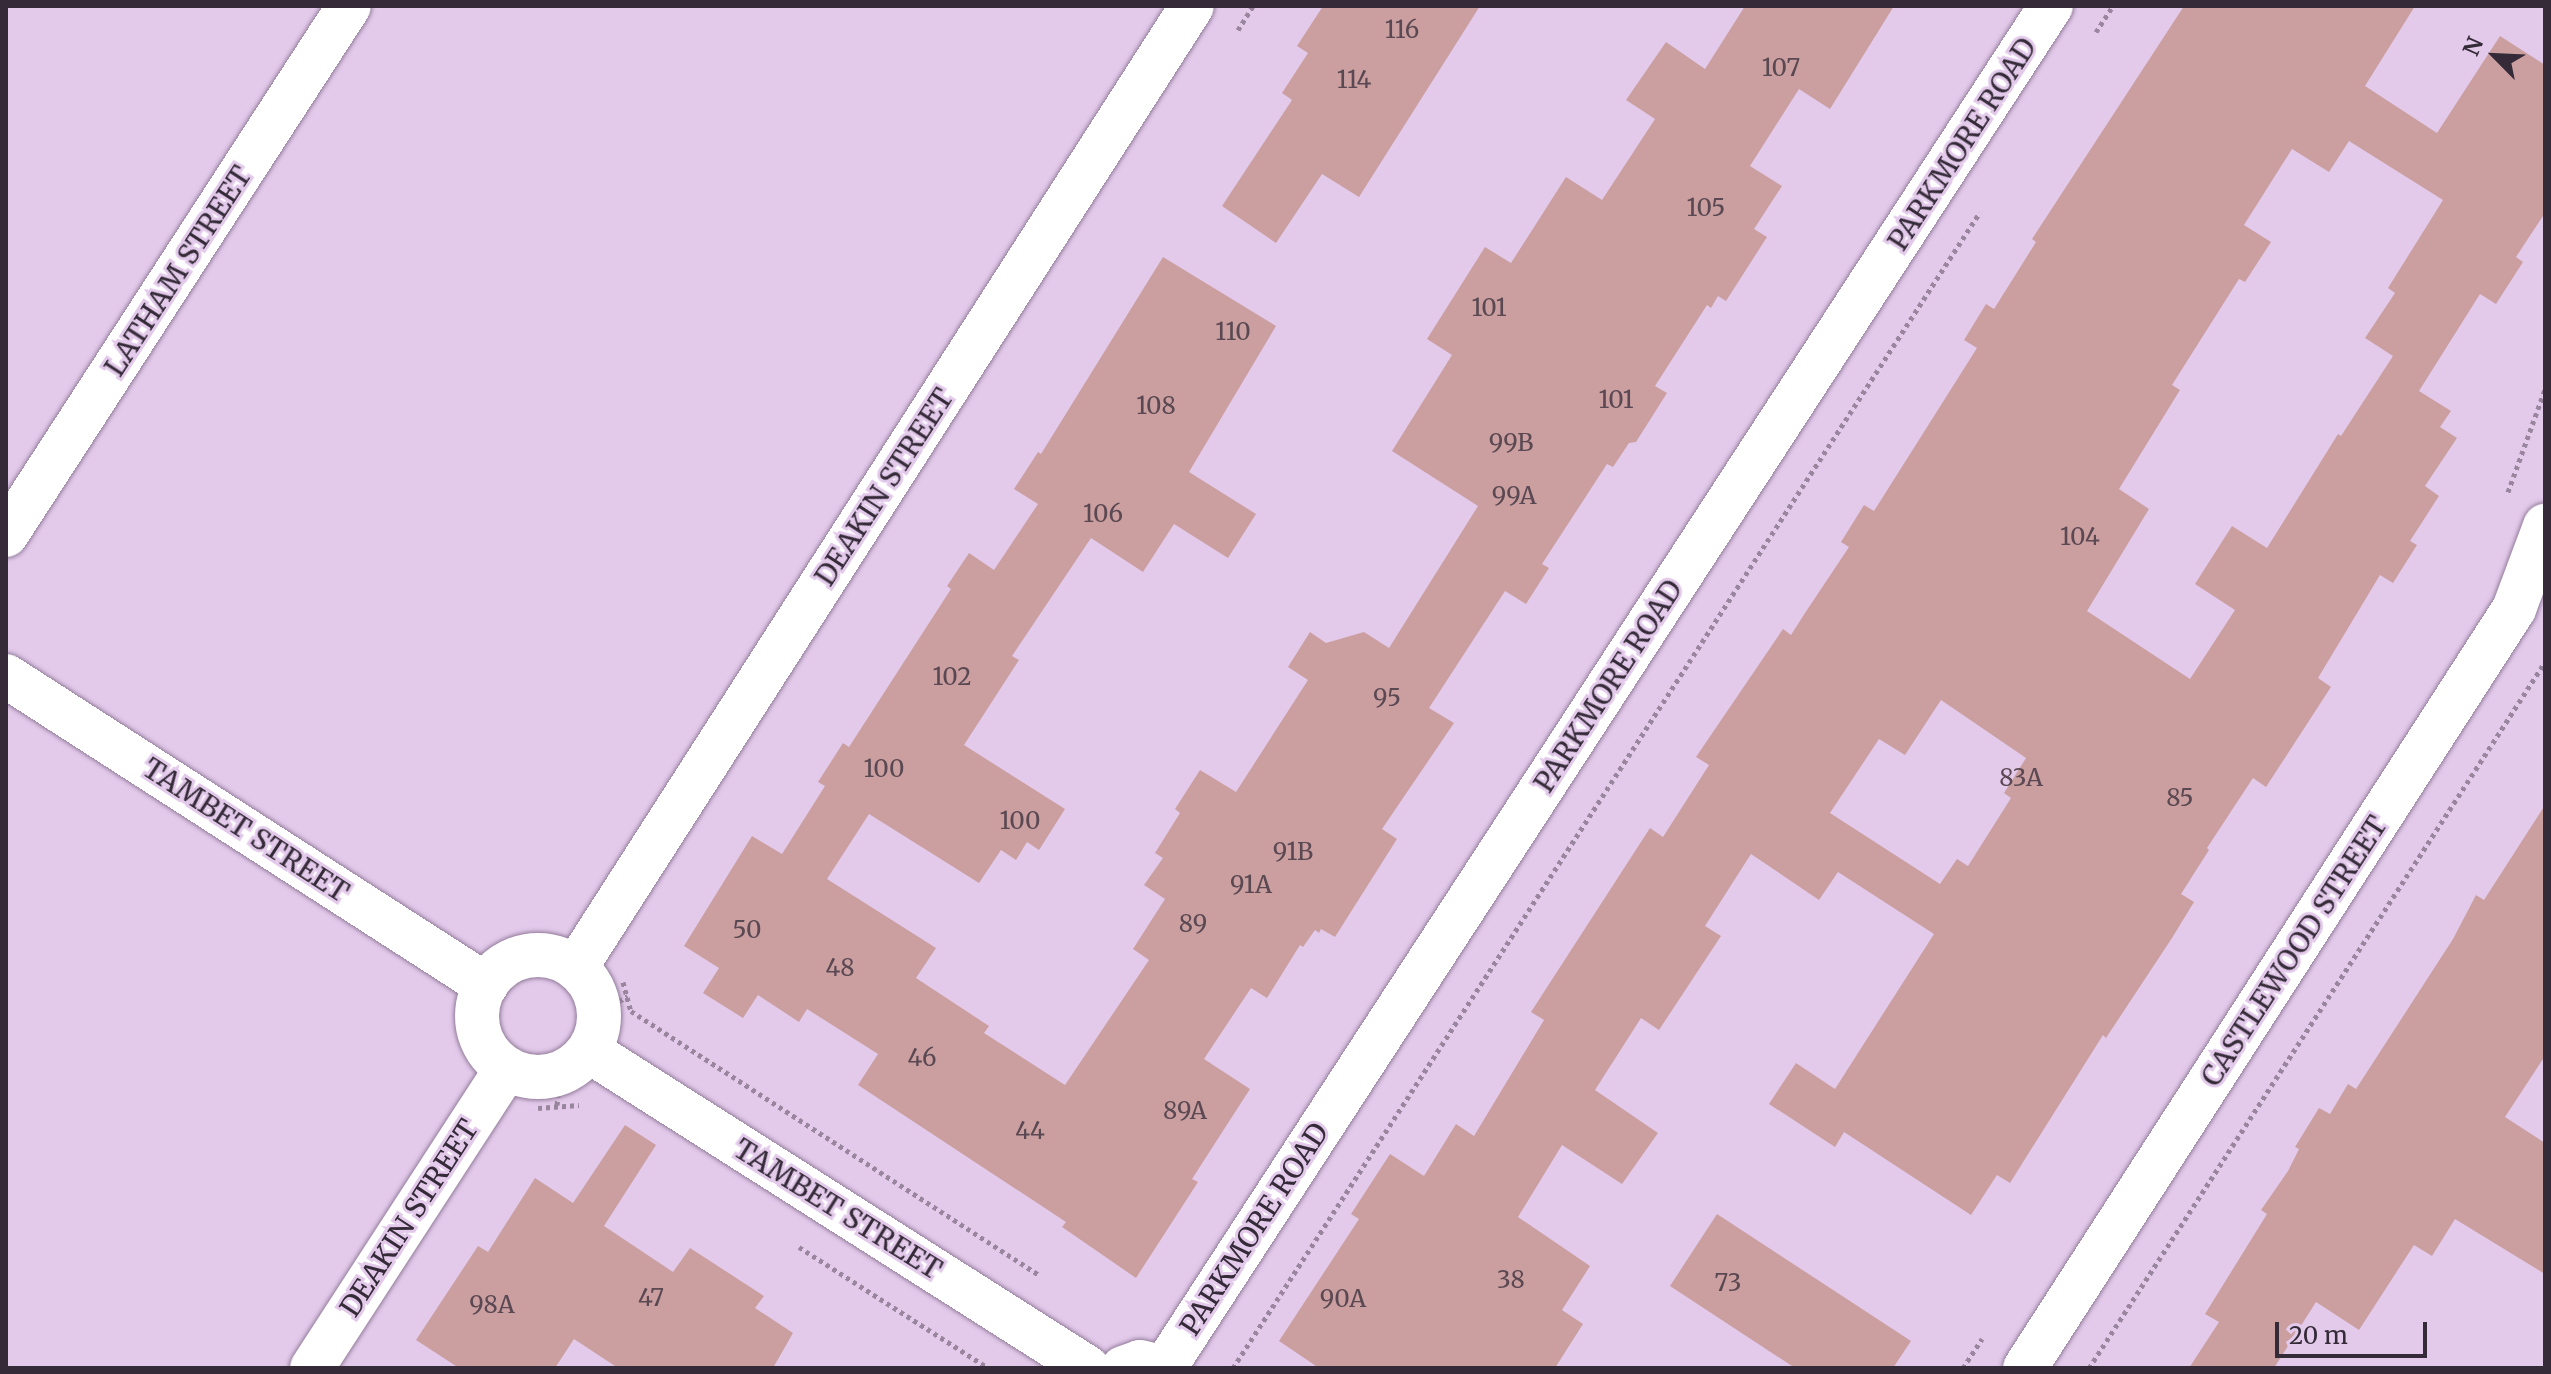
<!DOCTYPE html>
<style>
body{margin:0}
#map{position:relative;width:2551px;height:1374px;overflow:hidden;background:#e3caeb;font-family:Merriweather,serif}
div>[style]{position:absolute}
.building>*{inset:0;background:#cb9fa0}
.path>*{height:5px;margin-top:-2.5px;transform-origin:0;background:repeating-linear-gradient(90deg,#99869e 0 4px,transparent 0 8px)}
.roads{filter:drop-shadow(0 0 2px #937c9b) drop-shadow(0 0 2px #937c9b)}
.minor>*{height:44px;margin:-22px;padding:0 22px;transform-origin:22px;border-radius:22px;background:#fff}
.tertiary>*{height:44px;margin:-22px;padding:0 22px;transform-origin:22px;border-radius:22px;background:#fff}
.tertiary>.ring{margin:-22px;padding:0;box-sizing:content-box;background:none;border:44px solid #fff;border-radius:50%}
span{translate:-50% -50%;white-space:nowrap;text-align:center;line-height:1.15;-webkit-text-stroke:6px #e3caeb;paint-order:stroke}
.number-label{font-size:24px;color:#5a4852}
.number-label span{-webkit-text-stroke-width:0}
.street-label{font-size:28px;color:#352b38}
.frame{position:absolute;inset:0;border:8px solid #352b38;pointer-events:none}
.north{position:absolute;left:2455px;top:16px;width:80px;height:80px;-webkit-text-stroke:6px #e3caeb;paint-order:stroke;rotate:294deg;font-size:22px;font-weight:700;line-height:32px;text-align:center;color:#352b38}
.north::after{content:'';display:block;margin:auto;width:28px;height:36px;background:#352b38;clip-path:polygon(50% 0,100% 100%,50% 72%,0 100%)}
.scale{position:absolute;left:2275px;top:1322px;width:152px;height:36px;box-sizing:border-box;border:4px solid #352b38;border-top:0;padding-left:10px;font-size:24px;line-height:28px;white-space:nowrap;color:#352b38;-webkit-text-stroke:6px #e3caeb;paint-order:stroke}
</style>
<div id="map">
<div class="building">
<i style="clip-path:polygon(1323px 6px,1480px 6px,1359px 197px,1322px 174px,1276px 243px,1222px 206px,1292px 100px,1282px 93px,1308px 53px,1297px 46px)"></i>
<i style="clip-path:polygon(1745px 6px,1894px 6px,1830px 109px,1799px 89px,1750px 166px,1782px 186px,1754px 229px,1767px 237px,1726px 301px,1718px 296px,1711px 308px,1707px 305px,1655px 386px,1667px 393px,1636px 442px,1629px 443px,1613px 467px,1607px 464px,1542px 564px,1549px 568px,1526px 604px,1505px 591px,1429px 708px,1454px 723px,1382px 829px,1397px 839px,1335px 937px,1321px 929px,1319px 933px,1315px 930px,1303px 947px,1300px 945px,1267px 998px,1251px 988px,1204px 1059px,1250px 1089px,1192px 1179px,1198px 1182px,1136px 1278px,1062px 1227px,1066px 1222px,858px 1085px,878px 1054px,807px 1009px,799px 1022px,758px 995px,743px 1018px,703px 993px,719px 968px,684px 946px,752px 836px,782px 854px,825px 786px,818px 782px,843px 743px,849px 747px,951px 589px,947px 586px,969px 553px,994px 570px,1038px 504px,1014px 489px,1038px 452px,1041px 454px,1163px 257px,1276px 326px,1189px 472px,1256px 514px,1228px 558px,1174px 524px,1143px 572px,1091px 538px,1012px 656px,1019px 660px,964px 745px,1065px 809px,1039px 850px,1027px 842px,1016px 860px,1001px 850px,979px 883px,869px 814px,827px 879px,936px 948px,916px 978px,989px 1026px,984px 1033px,1065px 1085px,1149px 960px,1133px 949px,1165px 899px,1144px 885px,1163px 858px,1155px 853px,1180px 813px,1175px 809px,1200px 770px,1236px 792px,1308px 680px,1288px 667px,1310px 632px,1326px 643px,1364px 632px,1389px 648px,1478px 506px,1392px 451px,1452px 355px,1427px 339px,1485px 247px,1511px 263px,1566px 177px,1602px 200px,1655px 119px,1626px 100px,1666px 42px,1705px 69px)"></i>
<i style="clip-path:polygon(evenodd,2184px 6px,2415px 6px,2365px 86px,2437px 133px,2500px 36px,2545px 65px,2545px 213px,2516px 257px,2523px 262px,2496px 304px,2480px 294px,2419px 391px,2451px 411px,2440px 427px,2457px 438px,2425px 486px,2439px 496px,2410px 541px,2417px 545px,2393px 583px,2380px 575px,2318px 678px,2331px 687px,2266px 787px,2253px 778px,2207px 848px,2209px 850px,2181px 894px,2194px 902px,2172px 938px,2106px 1038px,2103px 1035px,2010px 1183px,1997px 1175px,1971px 1215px,1844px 1132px,1835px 1147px,1769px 1104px,1796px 1063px,1835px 1089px,1934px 934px,1838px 872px,1819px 900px,1751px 854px,1705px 926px,1721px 936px,1659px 1030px,1641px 1018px,1595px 1090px,1658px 1133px,1622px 1184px,1562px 1145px,1518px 1217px,1590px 1266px,1562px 1310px,1583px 1324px,1555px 1368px,1319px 1368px,1279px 1341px,1359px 1219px,1351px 1214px,1390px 1154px,1424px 1176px,1456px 1124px,1474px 1136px,1544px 1020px,1531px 1012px,1650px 828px,1663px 837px,1709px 765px,1696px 757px,1783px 629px,1791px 635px,1805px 613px,1849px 547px,1841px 542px,1864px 505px,1874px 511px,1977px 348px,1964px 340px,1986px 304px,1994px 309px,2036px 242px,2032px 239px,2184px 6px,2349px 141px,2443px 200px,2388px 288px,2395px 293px,2365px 338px,2393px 356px,2341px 436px,2338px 434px,2267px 548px,2232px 526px,2195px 584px,2235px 610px,2190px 679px,2087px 611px,2149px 509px,2119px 489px,2180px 390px,2172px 385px,2239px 279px,2245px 282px,2271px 242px,2244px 225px,2292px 149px,2329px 172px,2349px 141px,2184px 6px,1941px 700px,2026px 758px,2004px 793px,2011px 798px,1968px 866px,1957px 859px,1940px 884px,1830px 813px,1879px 739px,1905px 755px,1941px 700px)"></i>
<i style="clip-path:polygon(2545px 805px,2545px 1056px,2505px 1117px,2545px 1143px,2545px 1274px,2455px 1219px,2432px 1256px,2414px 1245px,2359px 1330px,2316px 1302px,2274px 1368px,2189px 1368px,2219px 1322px,2205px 1314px,2267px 1214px,2261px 1210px,2288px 1171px,2299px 1149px,2295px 1147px,2319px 1108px,2330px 1114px,2348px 1084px,2356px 1089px,2453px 939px,2476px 895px,2484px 900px)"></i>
<i style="clip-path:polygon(625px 1125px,656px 1145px,604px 1226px,673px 1272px,690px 1248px,764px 1296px,755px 1308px,793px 1333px,773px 1368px,618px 1368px,574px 1339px,555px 1368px,459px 1368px,416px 1340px,478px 1246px,488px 1252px,535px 1178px,573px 1203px)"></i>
<i style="clip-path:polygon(1717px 1214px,1911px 1341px,1893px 1368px,1795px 1368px,1670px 1286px)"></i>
</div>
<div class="path">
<i style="left:1238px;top:30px;width:28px;rotate:-58deg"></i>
<i style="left:2096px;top:32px;width:31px;rotate:-57deg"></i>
<i style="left:2508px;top:492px;width:109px;rotate:-70.2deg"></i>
<i style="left:623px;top:982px;width:30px;rotate:75deg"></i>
<i style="left:631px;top:1011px;width:485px;rotate:32.9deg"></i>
<i style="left:612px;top:1005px;width:18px;rotate:-29deg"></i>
<i style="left:557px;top:1105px;width:17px;rotate:-83deg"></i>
<i style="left:538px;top:1108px;width:41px;rotate:-4.2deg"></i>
<i style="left:799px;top:1247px;width:224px;rotate:32.6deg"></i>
<i style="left:1233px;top:1368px;width:1376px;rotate:-57.13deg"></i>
<i style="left:1963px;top:1368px;width:35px;rotate:-57deg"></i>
<i style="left:2089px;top:1368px;width:840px;rotate:-57.14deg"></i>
</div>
<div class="roads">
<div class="minor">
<i style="left:6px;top:535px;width:630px;rotate:-57.04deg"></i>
<i style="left:6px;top:676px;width:571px;rotate:32.77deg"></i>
<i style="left:589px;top:1051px;width:591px;rotate:32.43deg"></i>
<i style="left:1165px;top:1367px;width:1624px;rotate:-56.94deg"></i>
<i style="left:1123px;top:1368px;width:18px;rotate:-19deg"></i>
<i style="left:1140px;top:1362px;width:27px;rotate:13deg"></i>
<i style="left:2025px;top:1368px;width:903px;rotate:-57.21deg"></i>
<i style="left:2514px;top:609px;width:89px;rotate:-69.5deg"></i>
</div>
<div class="tertiary">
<i class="ring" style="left:477px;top:955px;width:78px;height:78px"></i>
<i style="left:576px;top:967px;width:1141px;rotate:-57.34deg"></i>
<i style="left:312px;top:1368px;width:356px;rotate:-57deg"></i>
</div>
</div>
<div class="number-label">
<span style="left:1402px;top:30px">116</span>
<span style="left:1781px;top:68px">107</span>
<span style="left:1354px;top:80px">114</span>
<span style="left:1706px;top:208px">105</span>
<span style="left:1489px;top:308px">101</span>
<span style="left:1233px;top:332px">110</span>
<span style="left:1616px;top:400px">101</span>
<span style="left:1156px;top:406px">108</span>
<span style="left:1511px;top:443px">99B</span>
<span style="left:1514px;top:496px">99A</span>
<span style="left:1103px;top:514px">106</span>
<span style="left:2080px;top:537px">104</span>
<span style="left:952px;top:677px">102</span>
<span style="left:1387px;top:698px">95</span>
<span style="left:884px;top:769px">100</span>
<span style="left:2021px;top:778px">83A</span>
<span style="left:2180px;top:798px">85</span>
<span style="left:1020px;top:821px">100</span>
<span style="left:1293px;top:852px">91B</span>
<span style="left:1251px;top:885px">91A</span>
<span style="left:1193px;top:924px">89</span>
<span style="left:747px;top:930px">50</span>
<span style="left:840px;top:968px">48</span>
<span style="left:922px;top:1058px">46</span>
<span style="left:1185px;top:1111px">89A</span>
<span style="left:1030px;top:1131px">44</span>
<span style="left:1511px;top:1280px">38</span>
<span style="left:1728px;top:1283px">73</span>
<span style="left:651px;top:1298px">47</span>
<span style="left:1343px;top:1299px">90A</span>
<span style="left:492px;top:1305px">98A</span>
</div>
<div class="street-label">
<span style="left:1962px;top:144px;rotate:-57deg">PARKMORE ROAD</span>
<span style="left:178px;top:271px;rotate:-57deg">LATHAM STREET</span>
<span style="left:884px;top:487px;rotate:-57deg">DEAKIN STREET</span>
<span style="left:1608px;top:686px;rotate:-57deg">PARKMORE ROAD</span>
<span style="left:246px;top:830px;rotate:33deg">TAMBET STREET</span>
<span style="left:2294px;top:951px;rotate:-57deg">CASTLEWOOD STREET</span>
<span style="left:838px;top:1209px;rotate:32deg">TAMBET STREET</span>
<span style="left:409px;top:1218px;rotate:-57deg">DEAKIN STREET</span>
<span style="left:1254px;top:1229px;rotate:-57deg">PARKMORE ROAD</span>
</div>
<div class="frame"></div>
<div class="north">N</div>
<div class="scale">20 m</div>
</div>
